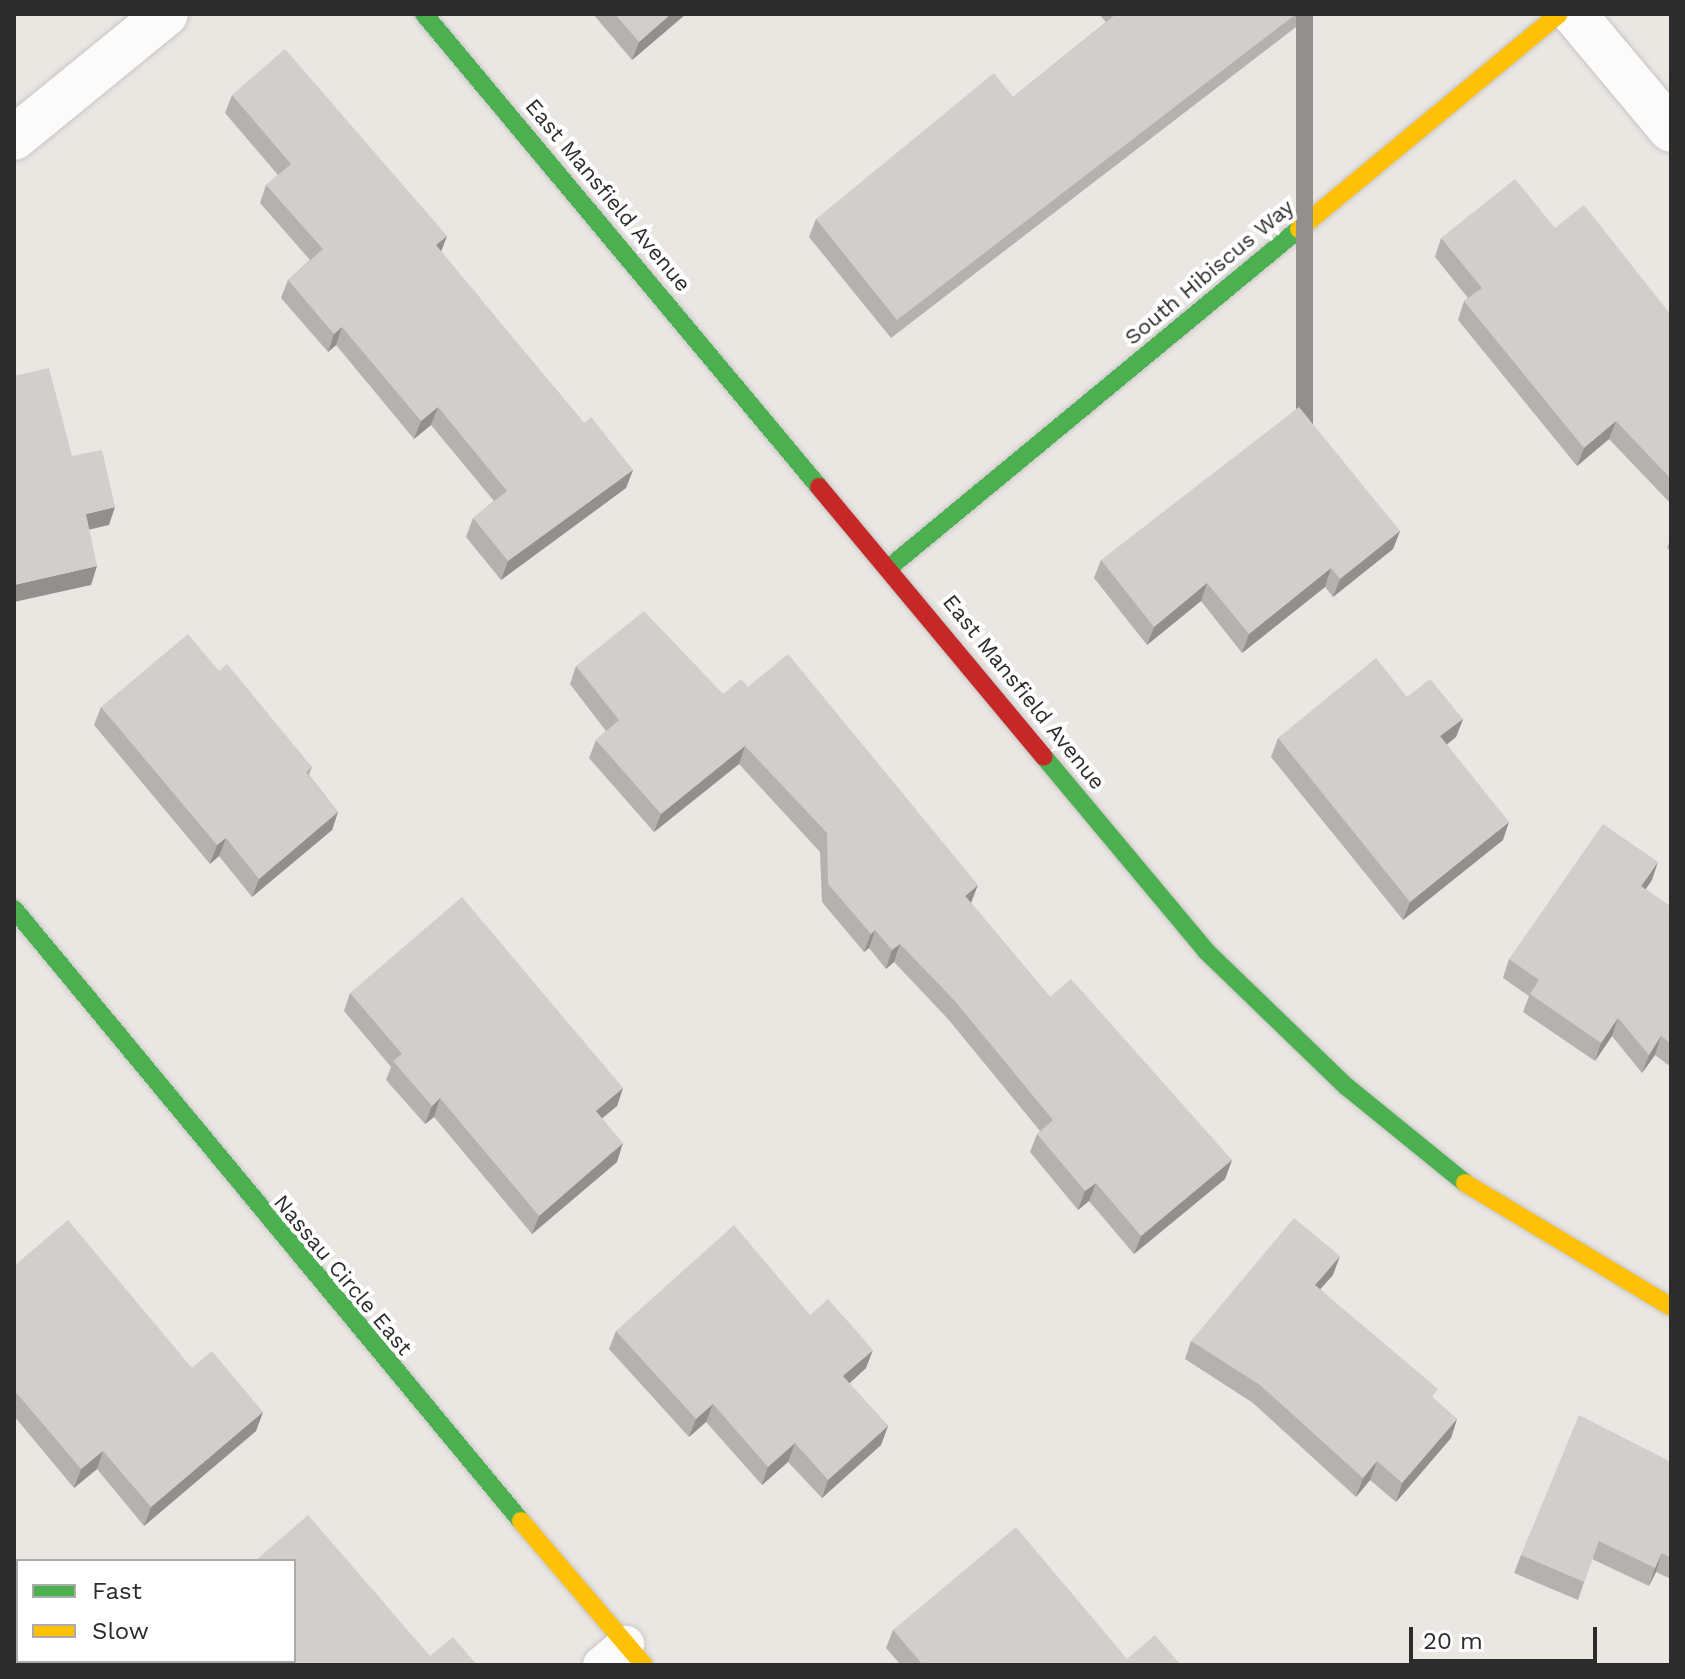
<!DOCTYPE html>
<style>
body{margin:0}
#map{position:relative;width:1685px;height:1679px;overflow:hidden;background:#eae6e2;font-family:"Work Sans",sans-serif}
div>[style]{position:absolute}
.roads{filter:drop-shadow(0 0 2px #c6c5c5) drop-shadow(0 0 2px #c6c5c5)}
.lane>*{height:36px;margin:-18px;padding:0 18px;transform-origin:18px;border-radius:18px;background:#fcfbfb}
.street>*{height:44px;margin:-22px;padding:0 22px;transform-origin:22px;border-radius:22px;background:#fcfbfb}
.fast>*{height:18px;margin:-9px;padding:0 9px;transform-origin:9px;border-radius:9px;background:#4caf50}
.slow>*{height:18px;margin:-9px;padding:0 9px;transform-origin:9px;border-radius:9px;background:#ffc107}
.jam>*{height:18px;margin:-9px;padding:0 9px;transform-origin:9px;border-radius:9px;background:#c62828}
.wall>*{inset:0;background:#b4b1af}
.shaded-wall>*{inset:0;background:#92908e;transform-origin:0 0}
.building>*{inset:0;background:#d1cecb}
span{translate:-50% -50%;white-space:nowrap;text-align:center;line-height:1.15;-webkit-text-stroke:8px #fff;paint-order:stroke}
.street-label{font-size:22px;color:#2c2c2c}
.frame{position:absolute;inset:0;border:16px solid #2c2c2c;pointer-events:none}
.legend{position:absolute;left:16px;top:1559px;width:280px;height:104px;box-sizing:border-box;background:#fff;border:2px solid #ababab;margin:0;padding:10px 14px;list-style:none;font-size:24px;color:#2c2c2c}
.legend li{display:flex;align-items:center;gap:16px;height:40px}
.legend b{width:40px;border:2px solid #ababab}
.scale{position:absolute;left:1409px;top:1627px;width:188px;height:36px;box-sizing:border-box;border:4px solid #2c2c2c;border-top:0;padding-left:10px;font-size:24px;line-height:28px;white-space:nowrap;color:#2c2c2c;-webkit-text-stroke:6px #fff;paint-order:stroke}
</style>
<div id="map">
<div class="roads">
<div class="lane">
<i style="left:601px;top:1665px;width:33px;rotate:-40deg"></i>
</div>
<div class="street">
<i style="left:1574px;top:14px;width:151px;rotate:50.1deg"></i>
<i style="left:14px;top:138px;width:196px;rotate:-39.2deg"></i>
</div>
<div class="fast">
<i style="left:424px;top:14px;width:616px;rotate:50.13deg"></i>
<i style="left:891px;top:566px;width:529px;rotate:-39.56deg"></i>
<i style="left:1044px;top:757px;width:253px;rotate:50.1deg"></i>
<i style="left:1206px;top:951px;width:196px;rotate:44deg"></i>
<i style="left:1347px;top:1087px;width:152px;rotate:39.1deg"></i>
<i style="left:14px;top:909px;width:795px;rotate:50.36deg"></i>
</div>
<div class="slow">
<i style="left:1299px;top:229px;width:337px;rotate:-39.6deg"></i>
<i style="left:1465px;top:1183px;width:240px;rotate:31deg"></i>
<i style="left:521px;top:1521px;width:189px;rotate:49.5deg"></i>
</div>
<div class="jam">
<i style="left:819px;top:487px;width:351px;rotate:50.2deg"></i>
</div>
</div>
<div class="wall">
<i style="clip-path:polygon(593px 14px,686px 14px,632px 60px)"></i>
<i style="clip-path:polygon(1099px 14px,1313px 14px,891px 338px,809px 237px,816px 219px,1013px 97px,1106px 22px)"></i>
<i style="clip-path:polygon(232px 95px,447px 236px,441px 252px,584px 423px,633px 470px,626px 488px,501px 580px,466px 537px,473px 518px,494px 501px,431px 425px,414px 439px,336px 345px,328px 352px,281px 298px,288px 280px,310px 260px,260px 203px,266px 185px,278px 175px,225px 113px)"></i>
<i style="clip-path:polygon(1555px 228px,1671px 315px,1671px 504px,1609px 439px,1577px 466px,1458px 320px,1464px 301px,1468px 298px,1435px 257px,1441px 238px)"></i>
<i style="clip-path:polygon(1400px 531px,1393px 549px,1333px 597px,1325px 587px,1242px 653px,1201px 601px,1147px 645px,1094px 578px,1101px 560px)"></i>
<i style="clip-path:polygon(1671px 538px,1671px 552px,1667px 548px)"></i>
<i style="clip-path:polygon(576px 666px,723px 694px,748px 687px,971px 903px,1050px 997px,1232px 1160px,1225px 1179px,1134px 1254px,1089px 1201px,1078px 1210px,1030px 1152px,1037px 1134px,1040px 1131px,948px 1019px,894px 962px,886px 969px,869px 948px,864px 952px,822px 902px,820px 852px,739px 764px,654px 832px,589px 758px,596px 740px,606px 731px,570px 684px)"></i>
<i style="clip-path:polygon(219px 671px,312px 767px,309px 775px,338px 812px,332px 830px,252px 897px,219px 856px,210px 864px,94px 725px,101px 707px)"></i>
<i style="clip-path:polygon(1407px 697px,1463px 719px,1456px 737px,1447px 744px,1503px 840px,1403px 920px,1271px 757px,1278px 738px)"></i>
<i style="clip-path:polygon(1652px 880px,1645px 889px,1671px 907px,1671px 1067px,1655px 1055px,1642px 1073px,1612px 1036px,1595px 1061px,1523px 1012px,1529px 996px,1503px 978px,1509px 959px)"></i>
<i style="clip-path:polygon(350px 993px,623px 1088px,617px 1106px,602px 1118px,617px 1162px,532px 1234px,434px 1117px,425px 1124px,386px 1080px,391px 1067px,344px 1011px)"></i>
<i style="clip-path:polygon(14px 1266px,192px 1368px,263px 1412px,256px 1431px,144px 1526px,97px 1469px,74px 1488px,14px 1416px)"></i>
<i style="clip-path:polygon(1333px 1275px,1320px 1289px,1434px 1399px,1457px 1419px,1451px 1438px,1396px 1502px,1370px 1480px,1356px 1497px,1253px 1403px,1185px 1359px,1191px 1341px)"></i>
<i style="clip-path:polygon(810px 1315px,866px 1368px,849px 1383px,888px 1426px,881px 1445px,822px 1498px,788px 1462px,762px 1485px,706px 1422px,689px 1437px,609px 1349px,616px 1331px)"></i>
<i style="clip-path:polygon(1671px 1462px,1671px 1579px,1656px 1572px,1649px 1586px,1592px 1559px,1578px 1600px,1514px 1573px,1521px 1555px)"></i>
<i style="clip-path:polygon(893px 1630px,1127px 1659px,1181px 1665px,901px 1665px,886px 1648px)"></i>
<i style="clip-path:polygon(430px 1656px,477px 1665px,211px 1665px,208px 1661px,294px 1661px)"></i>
</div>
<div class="shaded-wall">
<i style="clip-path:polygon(671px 14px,686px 14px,632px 60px,639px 42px)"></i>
<i style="left:1296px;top:14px;width:17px;height:503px"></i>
<i style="clip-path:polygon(447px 236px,440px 254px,436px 245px)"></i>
<i style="clip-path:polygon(342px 327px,336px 345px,328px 352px,334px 334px)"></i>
<i style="clip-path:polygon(438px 407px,431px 425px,414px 439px,421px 421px)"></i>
<i style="clip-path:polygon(1616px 421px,1609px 439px,1577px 466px,1584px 448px)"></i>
<i style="clip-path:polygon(633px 470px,626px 488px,501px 580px,508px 561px)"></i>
<i style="clip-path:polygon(115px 507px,109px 525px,79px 532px,86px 514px)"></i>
<i style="clip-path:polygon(1400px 531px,1393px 549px,1333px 597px,1340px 579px)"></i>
<i style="clip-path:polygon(97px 566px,91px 585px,14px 602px,14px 585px)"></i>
<i style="clip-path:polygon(1331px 568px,1325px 587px,1242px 653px,1249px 634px)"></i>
<i style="clip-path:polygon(1207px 583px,1201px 601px,1147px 645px,1154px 627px)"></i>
<i style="clip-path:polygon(1463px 719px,1456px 737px,1434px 755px,1440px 736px)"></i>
<i style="clip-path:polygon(745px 746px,739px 764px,654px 832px,661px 814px)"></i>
<i style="clip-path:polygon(338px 812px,332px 830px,252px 897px,259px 879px)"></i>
<i style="clip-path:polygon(1509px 822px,1503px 840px,1403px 920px,1410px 902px)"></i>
<i style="clip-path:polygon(226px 838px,219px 856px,210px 864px,217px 845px)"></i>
<i style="clip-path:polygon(1658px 862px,1652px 880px,1635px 905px,1641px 886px)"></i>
<i style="clip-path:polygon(978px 885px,971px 903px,965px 896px)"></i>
<i style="clip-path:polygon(875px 930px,869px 948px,864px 952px,871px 934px)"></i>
<i style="clip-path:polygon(900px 944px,894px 962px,886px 969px,892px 950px)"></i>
<i style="clip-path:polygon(1618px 1018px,1612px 1036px,1595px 1061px,1601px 1043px)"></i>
<i style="clip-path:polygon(1661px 1036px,1655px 1055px,1642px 1073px,1649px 1055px)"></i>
<i style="clip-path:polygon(623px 1088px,617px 1106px,589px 1129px,596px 1111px)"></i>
<i style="clip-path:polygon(440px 1098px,434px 1117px,425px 1124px,432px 1106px)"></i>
<i style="clip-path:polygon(623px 1143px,617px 1162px,532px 1234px,539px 1216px)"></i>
<i style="clip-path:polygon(1232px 1160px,1225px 1179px,1134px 1254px,1141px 1236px)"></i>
<i style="clip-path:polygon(1096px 1183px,1089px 1201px,1078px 1210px,1085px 1191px)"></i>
<i style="clip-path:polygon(1340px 1256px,1333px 1275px,1308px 1303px,1315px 1285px)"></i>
<i style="clip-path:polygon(873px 1350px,866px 1368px,837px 1395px,843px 1376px)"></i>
<i style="clip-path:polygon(713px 1404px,706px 1422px,689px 1437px,696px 1419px)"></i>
<i style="clip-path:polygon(263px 1412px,256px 1431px,144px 1526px,151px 1507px)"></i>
<i style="clip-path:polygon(1457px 1419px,1451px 1438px,1396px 1502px,1402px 1483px)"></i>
<i style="clip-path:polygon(888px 1426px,881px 1445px,822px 1498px,828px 1480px)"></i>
<i style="clip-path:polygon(795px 1443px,788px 1462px,762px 1485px,768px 1467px)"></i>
<i style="clip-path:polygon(103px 1451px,97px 1469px,74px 1488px,81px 1469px)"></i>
<i style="clip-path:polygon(1377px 1461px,1370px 1480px,1356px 1497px,1363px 1478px)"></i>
<i style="clip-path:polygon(1662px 1553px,1656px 1572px,1649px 1586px,1655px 1568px)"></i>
</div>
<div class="building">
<i style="clip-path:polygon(615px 14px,671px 14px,639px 42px)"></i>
<i style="clip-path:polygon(1116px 14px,1296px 14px,897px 320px,816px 219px,994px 73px,1013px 97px)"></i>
<i style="clip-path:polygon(285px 49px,447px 236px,436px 245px,584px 423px,591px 417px,633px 470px,508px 561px,473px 518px,507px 491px,438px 407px,421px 421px,342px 327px,334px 334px,288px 280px,323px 249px,266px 185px,291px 164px,232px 95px)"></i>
<i style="clip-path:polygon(1515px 179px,1555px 228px,1584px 205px,1671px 315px,1671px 479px,1616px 421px,1584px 448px,1464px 301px,1482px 288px,1441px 238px)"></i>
<i style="clip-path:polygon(49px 368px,72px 456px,102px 450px,115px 507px,86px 514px,97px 566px,14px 585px,14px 376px)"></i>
<i style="clip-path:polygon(1299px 407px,1400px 531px,1340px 579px,1331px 568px,1249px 634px,1207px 583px,1154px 627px,1101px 560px)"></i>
<i style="clip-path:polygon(644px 611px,723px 694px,741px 679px,748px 687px,788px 654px,978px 885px,965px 896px,1050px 997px,1071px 979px,1232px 1160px,1141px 1236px,1096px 1183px,1085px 1191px,1037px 1134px,1053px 1120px,954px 1000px,900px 944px,892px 950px,875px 930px,871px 934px,828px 884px,827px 833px,745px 746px,661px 814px,596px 740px,619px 720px,576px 666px)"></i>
<i style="clip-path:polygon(188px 634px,219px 671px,227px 664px,312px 767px,306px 772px,338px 812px,259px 879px,226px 838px,217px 845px,101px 707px)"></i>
<i style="clip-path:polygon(1376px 658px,1407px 697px,1430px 679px,1463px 719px,1440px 736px,1509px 822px,1410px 902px,1278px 738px)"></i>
<i style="clip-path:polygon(1603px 824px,1658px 862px,1641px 886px,1671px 907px,1671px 1044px,1661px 1036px,1649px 1055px,1618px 1018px,1601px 1043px,1530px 994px,1539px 980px,1509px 959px)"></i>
<i style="clip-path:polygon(462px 897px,623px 1088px,596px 1111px,623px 1143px,539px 1216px,440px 1098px,432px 1106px,393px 1061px,402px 1054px,350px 993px)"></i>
<i style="clip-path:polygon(1294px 1218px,1340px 1256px,1315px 1285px,1438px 1389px,1432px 1397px,1457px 1419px,1402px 1483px,1377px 1461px,1363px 1478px,1260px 1385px,1191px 1341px)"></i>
<i style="clip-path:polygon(68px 1220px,192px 1368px,212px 1351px,263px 1412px,151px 1507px,103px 1451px,81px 1469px,14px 1390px,14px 1266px)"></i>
<i style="clip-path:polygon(734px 1225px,810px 1315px,828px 1299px,873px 1350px,843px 1376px,888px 1426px,828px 1480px,795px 1443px,768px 1467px,713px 1404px,696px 1419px,616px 1331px)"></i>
<i style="clip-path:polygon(1579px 1415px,1671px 1462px,1671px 1558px,1662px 1553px,1655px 1568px,1599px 1541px,1584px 1582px,1521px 1555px)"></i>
<i style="clip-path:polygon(308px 1515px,430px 1656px,453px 1637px,477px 1665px,234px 1665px,230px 1661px,294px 1661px,294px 1561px,255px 1561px)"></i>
<i style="clip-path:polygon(1016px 1527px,1127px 1659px,1155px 1635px,1181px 1665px,923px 1665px,893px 1630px)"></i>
</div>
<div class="street-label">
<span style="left:608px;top:195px;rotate:50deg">East Mansfield Avenue</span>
<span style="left:1209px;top:272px;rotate:-40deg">South Hibiscus Way</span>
<span style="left:1024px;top:692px;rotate:51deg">East Mansfield Avenue</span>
<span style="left:343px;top:1275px;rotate:50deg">Nassau Circle East</span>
</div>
<div class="frame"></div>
<ul class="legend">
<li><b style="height:10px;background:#4caf50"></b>Fast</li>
<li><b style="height:10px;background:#ffc107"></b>Slow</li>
</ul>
<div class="scale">20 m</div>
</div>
